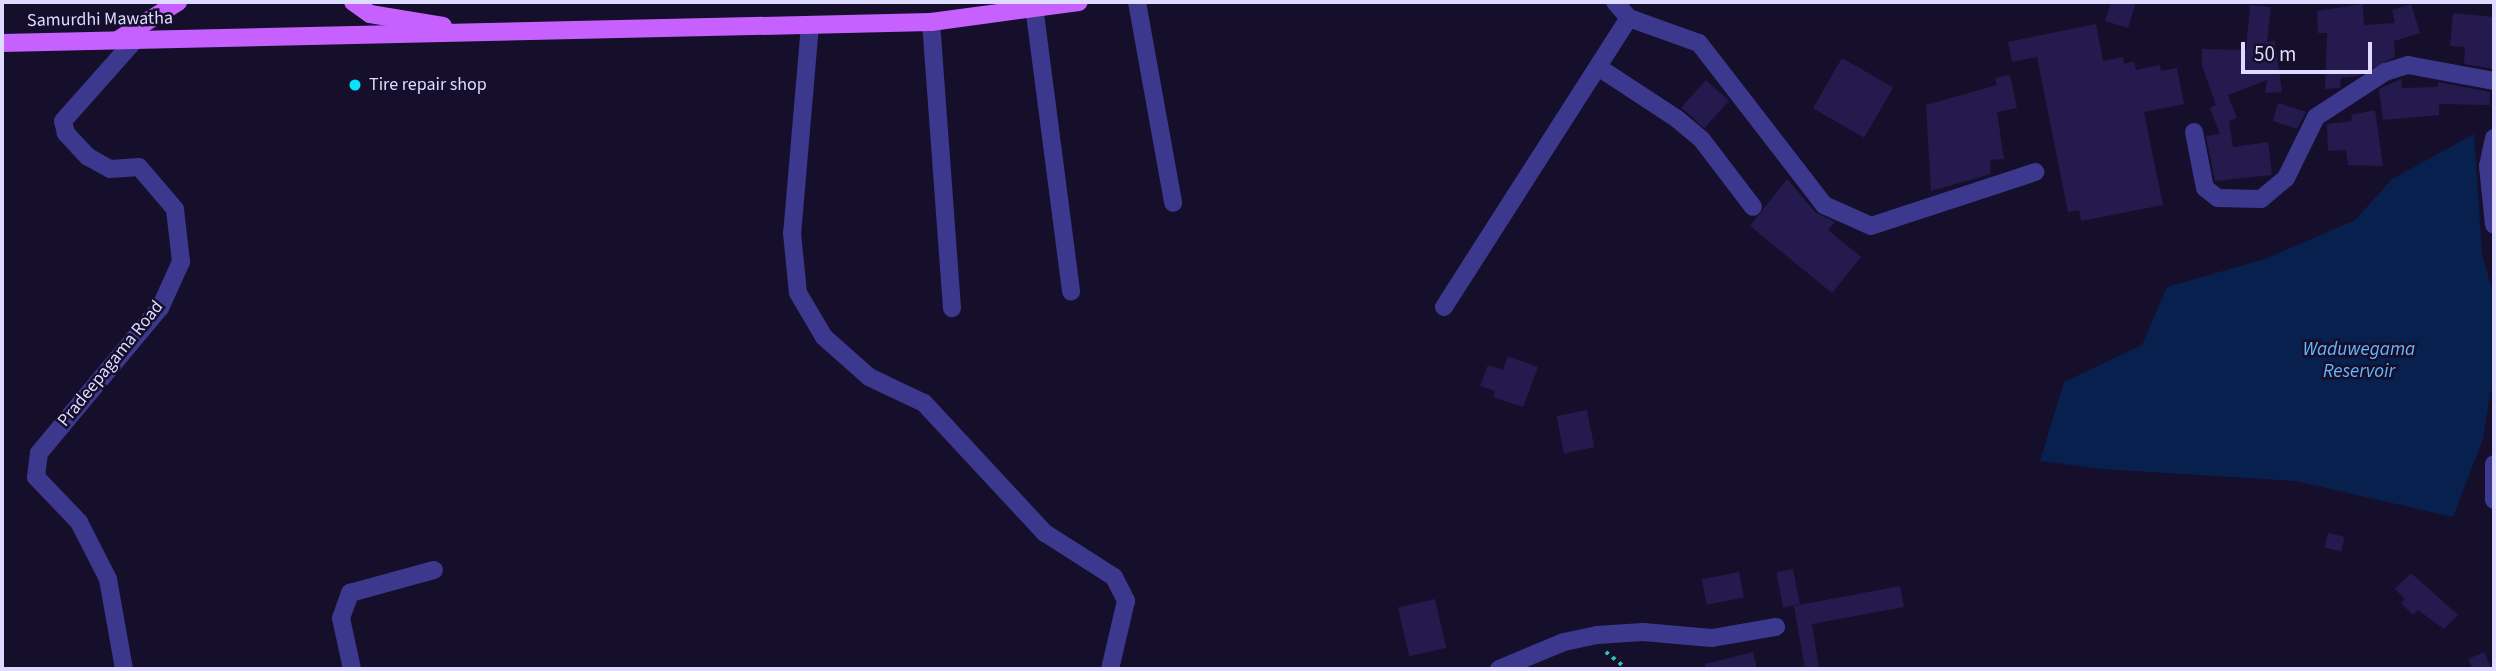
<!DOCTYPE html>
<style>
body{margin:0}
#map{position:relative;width:2496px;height:671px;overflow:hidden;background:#150f2c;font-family:"Source Sans 3",sans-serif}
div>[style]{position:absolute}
.water>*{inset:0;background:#07204d}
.building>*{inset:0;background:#251a4e;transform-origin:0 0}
.path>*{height:3.5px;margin-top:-1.75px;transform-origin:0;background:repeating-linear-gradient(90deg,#28c5bd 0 3.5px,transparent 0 8.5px)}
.minor>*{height:18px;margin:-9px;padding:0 9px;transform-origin:9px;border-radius:9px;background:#3c388e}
.major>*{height:18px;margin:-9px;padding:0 9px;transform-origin:9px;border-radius:9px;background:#c661ff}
.dots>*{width:19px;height:19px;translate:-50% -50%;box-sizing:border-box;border:4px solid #150f2c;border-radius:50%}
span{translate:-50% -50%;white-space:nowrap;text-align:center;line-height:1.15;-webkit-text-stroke:5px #150f2c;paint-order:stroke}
.street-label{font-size:18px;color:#dfdaff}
.poi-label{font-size:18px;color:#dfdaff}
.left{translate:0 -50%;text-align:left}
.water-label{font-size:19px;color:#68b7ff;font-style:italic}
.frame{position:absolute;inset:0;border:4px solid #dfdaff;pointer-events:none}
.scale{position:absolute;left:2241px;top:42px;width:131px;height:32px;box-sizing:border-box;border:4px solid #dfdaff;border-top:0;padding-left:9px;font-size:21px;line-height:24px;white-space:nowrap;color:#dfdaff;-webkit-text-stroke:5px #150f2c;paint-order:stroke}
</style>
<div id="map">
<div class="water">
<i style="clip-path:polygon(2474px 134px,2482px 254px,2494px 297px,2494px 370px,2483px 439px,2453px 517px,2296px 481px,2102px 469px,2040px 461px,2064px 382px,2142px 345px,2167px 287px,2265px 259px,2355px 220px,2392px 179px)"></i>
</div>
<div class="building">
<i style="clip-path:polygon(2111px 2px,2136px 2px,2128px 28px,2105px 21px)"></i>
<i style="clip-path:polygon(2363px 4px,2364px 25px,2395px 23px,2392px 10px,2411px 4px,2420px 33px,2394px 41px,2395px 57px,2358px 76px,2341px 78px,2340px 88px,2325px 89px,2327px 33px,2318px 33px,2317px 11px)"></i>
<i style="clip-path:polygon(2250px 5px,2271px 7px,2267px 42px,2275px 41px,2282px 92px,2265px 93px,2267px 80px,2228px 95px,2237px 118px,2229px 121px,2233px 147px,2268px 142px,2272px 175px,2215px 181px,2206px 136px,2220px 134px,2210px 108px,2216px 105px,2202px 66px,2202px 49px,2246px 50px)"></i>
<i style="clip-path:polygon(2453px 13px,2494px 17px,2494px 69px,2464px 64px,2465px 47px,2450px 46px)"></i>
<i style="clip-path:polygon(2096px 24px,2103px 61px,2123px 57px,2124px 64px,2134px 61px,2136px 70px,2160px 65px,2161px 71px,2177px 68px,2184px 104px,2144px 112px,2163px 205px,2081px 221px,2079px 210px,2068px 212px,2037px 57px,2012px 62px,2008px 42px)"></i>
<i style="left:1842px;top:58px;width:59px;height:58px;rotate:30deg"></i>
<i style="clip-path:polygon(2010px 75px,2017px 108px,1997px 112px,2004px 159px,1990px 160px,1991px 174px,1931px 191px,1926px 105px,1997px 85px,1995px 78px)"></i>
<i style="clip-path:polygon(2401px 79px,2402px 88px,2438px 87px,2438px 82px,2490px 92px,2490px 105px,2439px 104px,2439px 115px,2383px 120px,2379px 89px)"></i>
<i style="left:1706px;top:80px;width:31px;height:37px;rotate:42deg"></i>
<i style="clip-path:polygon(2278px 103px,2306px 112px,2297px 129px,2273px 121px)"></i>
<i style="clip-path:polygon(2375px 110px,2383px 166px,2348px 165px,2346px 150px,2328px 151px,2327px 124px,2352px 121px,2351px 115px)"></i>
<i style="clip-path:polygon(1787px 179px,1815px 212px,1835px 222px,1828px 230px,1861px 257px,1832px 293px,1750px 226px)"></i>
<i style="clip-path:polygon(1508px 356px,1538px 367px,1523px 407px,1493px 397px,1495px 391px,1480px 386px,1488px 365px,1503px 370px)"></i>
<i style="left:1587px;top:410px;width:38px;height:31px;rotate:79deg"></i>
<i style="left:2328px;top:533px;width:17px;height:15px;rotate:13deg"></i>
<i style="left:1793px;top:569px;width:36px;height:17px;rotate:79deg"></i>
<i style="left:1739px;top:572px;width:26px;height:38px;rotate:79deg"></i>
<i style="clip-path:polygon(2411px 573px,2458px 615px,2444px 629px,2418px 610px,2413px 615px,2401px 603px,2405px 599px,2395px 589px)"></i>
<i style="clip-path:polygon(1900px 586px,1904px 607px,1812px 624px,1819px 669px,1805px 669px,1794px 606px)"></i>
<i style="left:1435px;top:599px;width:50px;height:38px;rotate:77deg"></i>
<i style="clip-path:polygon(1753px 652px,1757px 669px,1706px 669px,1705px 664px)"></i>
<i style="clip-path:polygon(2484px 652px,2492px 669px,2473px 669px,2468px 659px)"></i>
</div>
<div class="path">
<i style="left:1606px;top:652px;width:27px;rotate:39deg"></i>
</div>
<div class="minor">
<i style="left:1137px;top:2px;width:204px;rotate:79.8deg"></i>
<i style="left:1615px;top:2px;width:21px;rotate:49deg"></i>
<i style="left:1629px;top:18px;width:74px;rotate:19.7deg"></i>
<i style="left:1699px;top:43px;width:205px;rotate:52.3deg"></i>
<i style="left:1824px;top:205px;width:51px;rotate:24.1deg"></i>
<i style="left:1871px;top:226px;width:173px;rotate:-18.2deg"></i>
<i style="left:1034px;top:6px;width:288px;rotate:82.6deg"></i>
<i style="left:931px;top:22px;width:287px;rotate:85.8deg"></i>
<i style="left:810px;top:25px;width:209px;rotate:94.9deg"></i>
<i style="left:792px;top:233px;width:60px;rotate:84.3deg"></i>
<i style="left:798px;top:293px;width:51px;rotate:59.4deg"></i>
<i style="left:824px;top:337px;width:60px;rotate:41.6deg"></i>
<i style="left:869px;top:377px;width:61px;rotate:25.3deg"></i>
<i style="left:924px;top:403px;width:178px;rotate:47.1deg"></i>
<i style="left:1045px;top:533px;width:82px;rotate:32.5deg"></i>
<i style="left:1114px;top:577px;width:27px;rotate:63deg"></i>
<i style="left:1126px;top:601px;width:70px;rotate:103.2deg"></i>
<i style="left:1598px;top:67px;width:93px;rotate:33.2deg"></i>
<i style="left:1676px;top:118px;width:34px;rotate:40deg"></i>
<i style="left:1702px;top:140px;width:84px;rotate:52.7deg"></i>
<i style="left:2194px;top:132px;width:57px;rotate:78.9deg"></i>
<i style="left:2205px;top:188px;width:16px;rotate:38deg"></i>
<i style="left:2218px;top:198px;width:43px;rotate:1.3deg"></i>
<i style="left:2261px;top:199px;width:33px;rotate:-40deg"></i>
<i style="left:2286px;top:178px;width:68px;rotate:-63.8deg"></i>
<i style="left:2316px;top:117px;width:82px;rotate:-33.1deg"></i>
<i style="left:2385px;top:72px;width:24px;rotate:-17deg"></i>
<i style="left:2408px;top:65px;width:87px;rotate:10.5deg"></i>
<i style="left:2494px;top:138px;width:29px;rotate:102deg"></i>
<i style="left:2488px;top:166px;width:59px;rotate:84.2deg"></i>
<i style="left:1444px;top:307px;width:343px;rotate:-57.4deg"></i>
<i style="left:2494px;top:464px;width:36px;rotate:90deg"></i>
<i style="left:124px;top:669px;width:91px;rotate:-100.1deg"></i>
<i style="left:108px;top:579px;width:64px;rotate:-117deg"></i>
<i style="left:79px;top:522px;width:62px;rotate:-133.7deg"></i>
<i style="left:36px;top:477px;width:24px;rotate:-83deg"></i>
<i style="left:39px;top:453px;width:189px;rotate:-50.2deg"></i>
<i style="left:160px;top:308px;width:51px;rotate:-65.5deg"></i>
<i style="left:181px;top:262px;width:53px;rotate:-96.5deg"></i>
<i style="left:175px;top:209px;width:55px;rotate:-130.6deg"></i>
<i style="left:139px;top:167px;width:29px;rotate:176deg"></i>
<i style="left:110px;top:169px;width:25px;rotate:-151deg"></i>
<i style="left:88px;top:157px;width:33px;rotate:-133deg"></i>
<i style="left:66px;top:133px;width:12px;rotate:-104deg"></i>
<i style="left:63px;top:121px;width:108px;rotate:-48.4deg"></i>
<i style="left:352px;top:669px;width:52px;rotate:-102.2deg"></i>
<i style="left:341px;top:618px;width:27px;rotate:-70deg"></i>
<i style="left:350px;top:593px;width:87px;rotate:-15.3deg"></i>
<i style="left:1499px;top:669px;width:70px;rotate:-22.6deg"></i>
<i style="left:1564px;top:642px;width:34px;rotate:-12deg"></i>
<i style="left:1597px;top:635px;width:46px;rotate:-3.7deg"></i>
<i style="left:1643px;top:632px;width:69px;rotate:5deg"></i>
<i style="left:1712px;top:638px;width:65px;rotate:-9.8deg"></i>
</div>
<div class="major">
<i style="left:353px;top:2px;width:21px;rotate:35deg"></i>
<i style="left:370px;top:14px;width:74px;rotate:9.3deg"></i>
<i style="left:119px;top:39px;width:70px;rotate:-32.1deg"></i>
<i style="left:2px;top:43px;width:929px;rotate:-1.29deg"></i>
<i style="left:931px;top:22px;width:149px;rotate:-7.7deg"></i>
</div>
<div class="dots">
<i style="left:355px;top:85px;background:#06e3ff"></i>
</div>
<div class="street-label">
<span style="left:100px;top:20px;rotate:-1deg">Samurdhi Mawatha</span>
<span style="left:111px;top:364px;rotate:-51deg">Pradeepagama Road</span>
</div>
<div class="poi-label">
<span class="left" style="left:369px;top:85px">Tire repair shop</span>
</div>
<div class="water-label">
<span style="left:2359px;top:361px">Waduwegama<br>Reservoir</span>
</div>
<div class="frame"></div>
<div class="scale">50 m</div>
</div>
